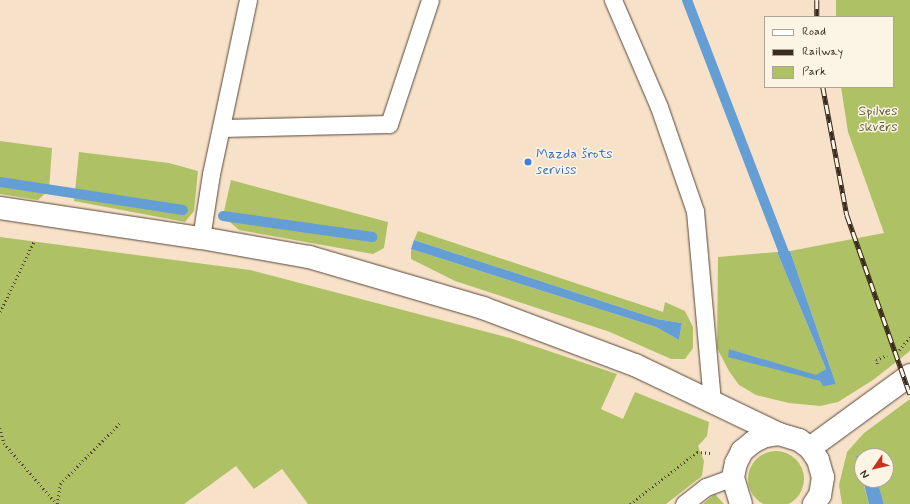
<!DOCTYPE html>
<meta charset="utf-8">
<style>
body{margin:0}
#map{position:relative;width:910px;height:504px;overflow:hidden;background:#f7e2c9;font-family:Mynerve,sans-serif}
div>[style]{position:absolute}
.green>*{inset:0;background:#aec265}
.round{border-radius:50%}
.water>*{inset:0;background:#659ed4}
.stream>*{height:10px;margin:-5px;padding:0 5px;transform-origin:5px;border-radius:5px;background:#659ed4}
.path>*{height:2.5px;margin-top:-1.25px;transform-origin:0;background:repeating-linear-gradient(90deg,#574638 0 1px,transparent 0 4px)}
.roads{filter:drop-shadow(0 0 1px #574638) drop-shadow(0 0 1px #574638)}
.service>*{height:17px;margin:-8.5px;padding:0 8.5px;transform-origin:8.5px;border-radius:8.5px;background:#fff}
.minor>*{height:22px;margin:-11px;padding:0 11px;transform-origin:11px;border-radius:11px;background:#fff}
.rail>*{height:4.5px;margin-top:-2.25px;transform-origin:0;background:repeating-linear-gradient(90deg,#fcf5e5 0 9px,#3b2a1e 0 18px);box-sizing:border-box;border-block:1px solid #3b2a1e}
.dots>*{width:11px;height:11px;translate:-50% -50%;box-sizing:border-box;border:2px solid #fcf5e5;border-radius:50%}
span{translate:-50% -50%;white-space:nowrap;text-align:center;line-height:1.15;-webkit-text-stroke:3px #fcf5e5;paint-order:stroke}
.park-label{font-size:14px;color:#5e5833}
.shop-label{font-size:14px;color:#366cbe}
.left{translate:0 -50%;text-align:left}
.legend{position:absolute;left:764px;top:16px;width:130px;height:72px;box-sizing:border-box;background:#fcf5e5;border:1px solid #afa495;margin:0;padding:5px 7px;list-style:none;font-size:12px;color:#3b2a1e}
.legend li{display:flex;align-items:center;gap:8px;height:20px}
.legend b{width:20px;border:1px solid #afa495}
.north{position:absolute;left:854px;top:448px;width:40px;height:40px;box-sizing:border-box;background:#fcf5e5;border:1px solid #afa495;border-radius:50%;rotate:236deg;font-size:11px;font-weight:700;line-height:16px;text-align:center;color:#3b2a1e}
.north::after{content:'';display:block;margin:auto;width:14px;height:18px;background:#c8321e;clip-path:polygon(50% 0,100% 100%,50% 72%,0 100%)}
</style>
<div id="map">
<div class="green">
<i style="clip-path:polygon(836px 0,910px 0,910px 351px,873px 380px,838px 402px,820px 406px,789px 403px,756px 395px,739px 385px,729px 371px,717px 348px,718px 257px,777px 252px,826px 369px,816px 376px,729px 349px,820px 381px,823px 385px,836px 384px,790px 251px,884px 233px,848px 132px,841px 87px,893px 87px,893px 17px,836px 17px)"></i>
<i style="clip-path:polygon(0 141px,52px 148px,49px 190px,38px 200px,0 194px)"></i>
<i style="clip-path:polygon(79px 152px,169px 163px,198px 171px,194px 211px,185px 222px,74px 201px)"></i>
<i style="clip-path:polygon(231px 180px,388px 222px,384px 248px,373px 254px,239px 230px,223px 216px)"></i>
<i style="clip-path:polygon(418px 231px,663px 312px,665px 302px,685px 311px,693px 327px,693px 348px,685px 359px,671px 359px,610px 332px,455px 281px,411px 259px,411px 249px,656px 327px,679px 340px,682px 323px,657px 319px,414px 240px)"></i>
<i style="clip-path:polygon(0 237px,250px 270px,510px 338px,617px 374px,601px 409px,623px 419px,635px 392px,709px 422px,707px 436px,698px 446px,704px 461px,702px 476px,666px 504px,308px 504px,282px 469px,254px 489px,236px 466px,184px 504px,0 504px)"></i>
<i style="clip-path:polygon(910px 399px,910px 504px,884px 504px,877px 480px,886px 480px,886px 456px,869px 454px,856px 456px,869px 504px,842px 504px,839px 485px,847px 452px,864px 433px)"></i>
<i class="round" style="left:748px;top:451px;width:56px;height:56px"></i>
<i style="clip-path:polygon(715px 494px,724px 504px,703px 504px)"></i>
</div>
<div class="water">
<i style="clip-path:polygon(414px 240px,657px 319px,682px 323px,679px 340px,656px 327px,411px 249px)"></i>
<i style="clip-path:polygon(790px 251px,836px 384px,823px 386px,820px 381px,728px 357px,729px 349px,816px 375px,826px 369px,777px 252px)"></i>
<i style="clip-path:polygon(869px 454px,862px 456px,862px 477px,856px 456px)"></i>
<i style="clip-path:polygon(863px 480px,877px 480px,884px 504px,869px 504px)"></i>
</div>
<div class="stream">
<i style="left:687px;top:0;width:282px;rotate:69deg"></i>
<i style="left:0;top:182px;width:185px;rotate:8.7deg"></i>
<i style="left:223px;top:216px;width:151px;rotate:8deg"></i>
</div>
<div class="path">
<i style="left:0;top:312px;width:79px;rotate:-64.4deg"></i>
<i style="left:899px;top:350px;width:17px;rotate:-50deg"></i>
<i style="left:877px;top:364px;width:4px;rotate:-104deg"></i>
<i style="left:876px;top:360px;width:12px;rotate:-24deg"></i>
<i style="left:0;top:428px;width:16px;rotate:75deg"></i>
<i style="left:4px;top:443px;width:79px;rotate:49.1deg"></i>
<i style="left:57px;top:504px;width:20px;rotate:-81deg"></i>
<i style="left:60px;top:484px;width:88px;rotate:-45.5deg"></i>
<i style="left:630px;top:504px;width:85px;rotate:-37.8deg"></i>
<i style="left:697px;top:452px;width:14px;rotate:4deg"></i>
</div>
<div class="roads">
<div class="service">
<i style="left:613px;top:0;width:116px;rotate:66.7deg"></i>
<i style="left:659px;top:107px;width:110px;rotate:70.9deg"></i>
<i style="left:695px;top:211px;width:191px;rotate:84.9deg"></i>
<i style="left:221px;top:128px;width:168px;rotate:-1.4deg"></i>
<i style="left:389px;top:124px;width:131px;rotate:-71.7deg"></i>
<i style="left:201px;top:238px;width:65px;rotate:-81.1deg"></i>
<i style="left:211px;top:174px;width:178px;rotate:-78deg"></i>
<i style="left:684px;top:504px;width:28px;rotate:-38deg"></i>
<i style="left:706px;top:487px;width:29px;rotate:-20deg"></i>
</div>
<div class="minor">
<i style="left:0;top:208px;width:203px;rotate:8.5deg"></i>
<i style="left:201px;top:238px;width:110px;rotate:10deg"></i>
<i style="left:309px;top:257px;width:181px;rotate:16.3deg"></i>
<i style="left:483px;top:308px;width:162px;rotate:20.6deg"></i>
<i style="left:635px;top:365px;width:160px;rotate:25.6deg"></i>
<i style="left:810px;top:448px;width:124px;rotate:-36.1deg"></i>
<i style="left:741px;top:504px;width:28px;rotate:-107deg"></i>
<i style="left:733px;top:477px;width:14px;rotate:-78deg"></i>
<i style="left:736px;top:463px;width:13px;rotate:-63deg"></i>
<i style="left:742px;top:451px;width:14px;rotate:-39deg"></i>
<i style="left:753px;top:442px;width:13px;rotate:-27deg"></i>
<i style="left:765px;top:436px;width:14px;rotate:-8deg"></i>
<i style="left:779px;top:434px;width:21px;rotate:17deg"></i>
<i style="left:799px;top:440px;width:14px;rotate:36deg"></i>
<i style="left:810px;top:448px;width:14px;rotate:56deg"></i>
<i style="left:818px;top:460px;width:18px;rotate:74deg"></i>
<i style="left:823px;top:477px;width:18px;rotate:99deg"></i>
<i style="left:820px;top:495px;width:11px;rotate:124deg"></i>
</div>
</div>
<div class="rail">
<i style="left:817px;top:0;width:17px;rotate:90deg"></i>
<i style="left:823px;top:87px;width:130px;rotate:79.4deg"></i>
<i style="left:847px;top:215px;width:190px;rotate:70.6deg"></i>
</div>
<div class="dots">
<i style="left:528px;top:162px;background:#3f7fe0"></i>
</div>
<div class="park-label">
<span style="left:878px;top:119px">Spilves<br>skvērs</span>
</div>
<div class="shop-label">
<span class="left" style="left:536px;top:162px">Mazda šrots<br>serviss</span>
</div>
<ul class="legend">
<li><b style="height:5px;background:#fff"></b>Road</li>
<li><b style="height:5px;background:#3b2a1e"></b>Railway</li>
<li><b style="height:11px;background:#aec265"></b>Park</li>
</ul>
<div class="north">N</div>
</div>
